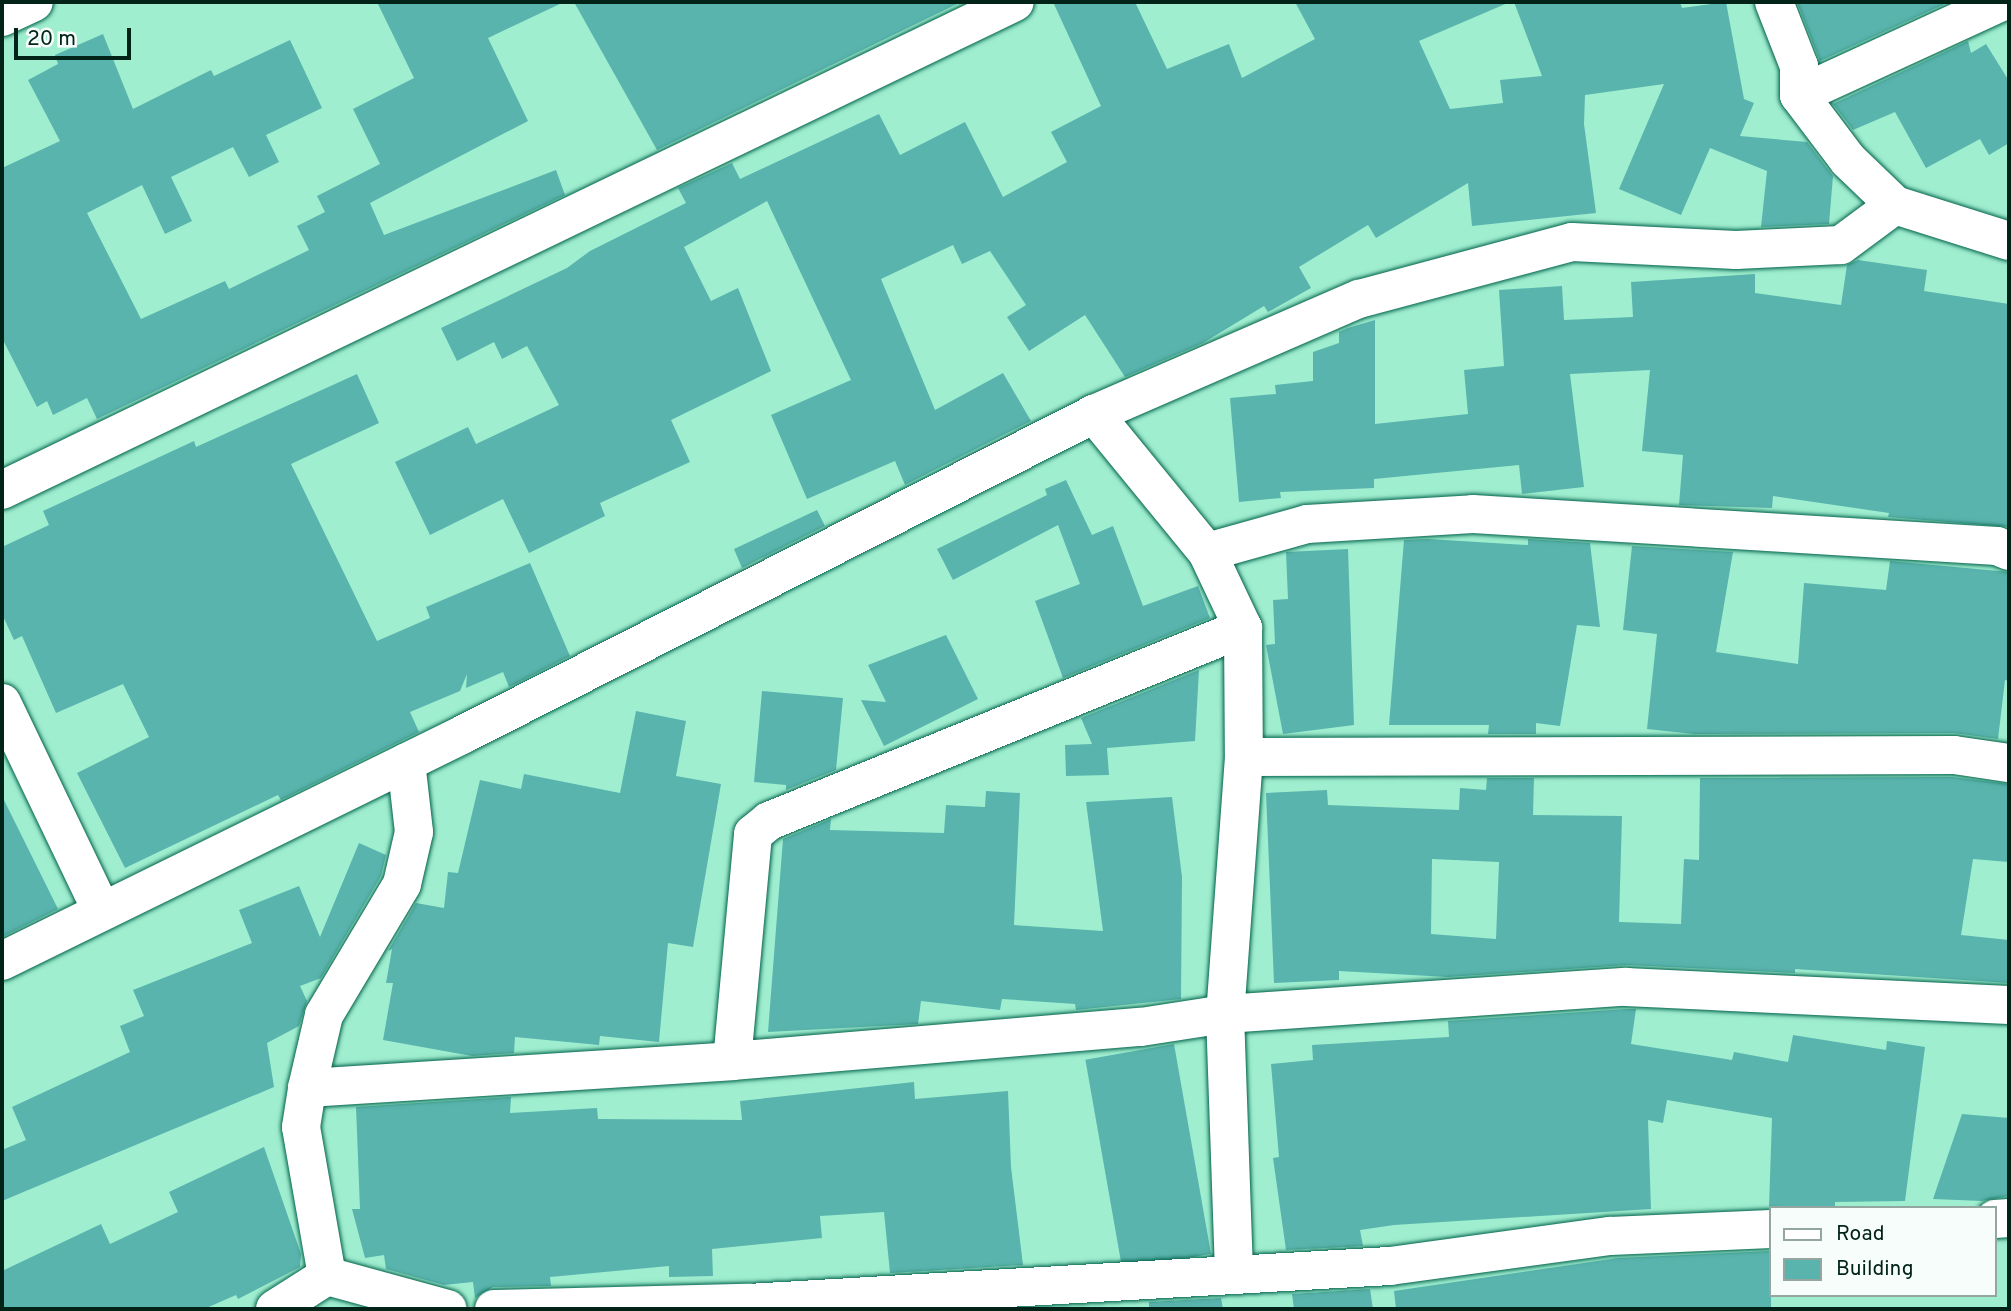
<!DOCTYPE html>
<style>
body{margin:0}
#map{position:relative;width:2011px;height:1311px;overflow:hidden;background:#9feed0;font-family:Overpass,sans-serif}
div>[style]{position:absolute}
.building>*{inset:0;background:#59b4ad;transform-origin:0 0}
.roads{filter:drop-shadow(0 0 2px #01624a) drop-shadow(0 0 2px #01624a)}
.street>*{height:38px;margin:-19px;padding:0 19px;transform-origin:19px;border-radius:19px;background:#fff}
span{translate:-50% -50%;white-space:nowrap;text-align:center;line-height:1.15;-webkit-text-stroke:5px #f6fdfa;paint-order:stroke}
.frame{position:absolute;inset:0;border:4px solid #012318;pointer-events:none}
.legend{position:absolute;left:1769px;top:1206px;width:228px;height:91px;box-sizing:border-box;background:#f6fdfa;border:2px solid #94a6a0;margin:0;padding:9px 12px;list-style:none;font-size:21px;color:#012318}
.legend li{display:flex;align-items:center;gap:14px;height:35px}
.legend b{width:35px;border:2px solid #94a6a0}
.scale{position:absolute;left:14px;top:28px;width:117px;height:32px;box-sizing:border-box;border:4px solid #012318;border-top:0;padding-left:9px;font-size:21px;line-height:24px;white-space:nowrap;color:#012318;-webkit-text-stroke:5px #f6fdfa;paint-order:stroke}
</style>
<div id="map">
<div class="building">
<i style="clip-path:polygon(377px 2px,564px 2px,488px 38px,528px 121px,370px 203px,384px 235px,556px 170px,565px 195px,97px 419px,87px 398px,53px 415px,47px 401px,37px 407px,2px 338px,2px 168px,60px 141px,28px 80px,58px 64px,55px 55px,103px 34px,133px 109px,211px 70px,214px 76px,290px 40px,322px 108px,266px 135px,279px 162px,249px 177px,233px 147px,171px 177px,192px 221px,165px 234px,142px 185px,87px 213px,141px 319px,225px 281px,229px 289px,309px 250px,297px 226px,325px 212px,317px 196px,380px 164px,353px 109px,414px 78px)"></i>
<i style="clip-path:polygon(574px 2px,961px 2px,657px 150px)"></i>
<i style="clip-path:polygon(1053px 2px,1135px 2px,1167px 69px,1229px 44px,1242px 78px,1315px 39px,1295px 2px,1510px 2px,1419px 41px,1450px 109px,1503px 103px,1500px 80px,1542px 76px,1514px 2px,1680px 2px,1682px 8px,1726px 2px,1744px 99px,1754px 103px,1740px 136px,1807px 142px,1833px 176px,1829px 224px,1761px 227px,1767px 171px,1710px 148px,1681px 215px,1619px 189px,1664px 84px,1585px 95px,1584px 124px,1596px 213px,1472px 226px,1468px 183px,1376px 238px,1368px 225px,1299px 267px,1311px 288px,1268px 312px,1264px 306px,1203px 343px,1125px 377px,1085px 315px,1029px 351px,1007px 317px,1026px 305px,990px 251px,962px 264px,953px 245px,881px 279px,935px 410px,1003px 373px,1031px 421px,905px 485px,895px 461px,807px 499px,771px 415px,851px 380px,767px 201px,684px 247px,711px 301px,738px 288px,771px 371px,671px 420px,690px 462px,600px 503px,605px 516px,529px 553px,503px 499px,430px 535px,395px 462px,468px 427px,476px 444px,559px 405px,527px 346px,502px 359px,494px 342px,457px 361px,441px 328px,567px 268px,590px 251px,686px 203px,678px 188px,732px 163px,740px 179px,879px 114px,900px 155px,965px 122px,1003px 197px,1067px 162px,1051px 132px,1101px 106px)"></i>
<i style="clip-path:polygon(1797px 2px,1949px 2px,1820px 61px)"></i>
<i style="clip-path:polygon(1968px 41px,1971px 53px,1986px 44px,2009px 81px,2009px 143px,1989px 155px,1980px 139px,1926px 168px,1895px 112px,1853px 130px,1833px 104px)"></i>
<i style="clip-path:polygon(1858px 260px,1927px 270px,1924px 291px,2009px 304px,2009px 527px,1888px 517px,1889px 513px,1773px 496px,1772px 508px,1679px 505px,1683px 455px,1642px 451px,1650px 370px,1570px 374px,1584px 487px,1522px 494px,1519px 465px,1374px 479px,1374px 488px,1280px 492px,1281px 498px,1239px 502px,1230px 398px,1276px 394px,1275px 385px,1313px 381px,1313px 352px,1339px 343px,1339px 332px,1348px 328px,1375px 320px,1375px 424px,1468px 414px,1464px 370px,1504px 366px,1499px 290px,1562px 286px,1564px 320px,1633px 317px,1631px 282px,1755px 274px,1755px 293px,1841px 305px,1847px 265px)"></i>
<i style="clip-path:polygon(357px 374px,379px 423px,291px 464px,377px 641px,430px 618px,426px 607px,530px 563px,570px 656px,509px 687px,503px 672px,466px 688px,467px 674px,460px 691px,410px 712px,419px 732px,281px 800px,278px 795px,125px 868px,77px 773px,149px 737px,123px 684px,56px 713px,22px 636px,14px 640px,2px 614px,2px 547px,49px 525px,43px 511px,194px 441px,196px 447px)"></i>
<i style="clip-path:polygon(1066px 480px,1092px 535px,1113px 526px,1143px 606px,1198px 586px,1210px 618px,1063px 678px,1035px 601px,1080px 584px,1058px 525px,953px 580px,937px 549px,1047px 495px,1045px 489px)"></i>
<i style="clip-path:polygon(817px 510px,825px 526px,742px 568px,734px 549px)"></i>
<i style="clip-path:polygon(1428px 539px,1528px 545px,1528px 539px,1590px 543px,1600px 627px,1577px 625px,1560px 726px,1536px 723px,1536px 734px,1488px 734px,1489px 725px,1389px 725px,1404px 540px)"></i>
<i style="clip-path:polygon(1632px 546px,1733px 552px,1716px 652px,1798px 664px,1804px 583px,1886px 590px,1890px 561px,2009px 572px,2009px 681px,2005px 680px,1998px 739px,1954px 733px,1694px 734px,1647px 729px,1657px 634px,1623px 630px)"></i>
<i style="clip-path:polygon(1348px 549px,1354px 725px,1283px 734px,1266px 645px,1275px 644px,1273px 600px,1288px 599px,1286px 552px)"></i>
<i style="clip-path:polygon(946px 635px,978px 699px,884px 746px,861px 700px,886px 702px,868px 665px)"></i>
<i style="clip-path:polygon(1199px 670px,1195px 741px,1107px 748px,1109px 775px,1066px 776px,1065px 745px,1092px 744px,1081px 718px)"></i>
<i style="clip-path:polygon(762px 691px,843px 698px,836px 770px,786px 790px,786px 785px,754px 782px)"></i>
<i style="clip-path:polygon(636px 711px,686px 721px,676px 776px,721px 784px,693px 947px,668px 943px,659px 1042px,600px 1036px,599px 1045px,515px 1037px,514px 1053px,472px 1056px,383px 1040px,393px 983px,386px 983px,392px 949px,388px 951px,416px 903px,444px 908px,448px 872px,458px 873px,480px 780px,521px 789px,524px 774px,620px 793px)"></i>
<i style="clip-path:polygon(evenodd,1952px 777px,2009px 784px,2009px 862px,1973px 859px,1961px 935px,2009px 940px,2009px 983px,1795px 969px,1795px 973px,1627px 965px,1448px 977px,1339px 971px,1339px 980px,1274px 983px,1266px 793px,1327px 790px,1328px 805px,1459px 810px,1460px 788px,1486px 790px,1487px 778px,1534px 778px,1533px 815px,1622px 816px,1619px 922px,1681px 924px,1684px 859px,1699px 860px,1700px 778px,1952px 777px,1432px 859px,1499px 862px,1496px 939px,1431px 934px,1432px 859px)"></i>
<i style="clip-path:polygon(986px 791px,1020px 793px,1014px 925px,1103px 931px,1086px 802px,1172px 797px,1182px 877px,1181px 999px,1076px 1010px,1075px 1004px,1002px 999px,1000px 1010px,921px 1001px,918px 1024px,768px 1032px,783px 839px,831px 819px,830px 830px,944px 833px,946px 805px,985px 807px)"></i>
<i style="clip-path:polygon(2px 796px,58px 909px,2px 937px)"></i>
<i style="clip-path:polygon(359px 843px,386px 855px,381px 876px,321px 978px,300px 986px,307px 1001px,299px 1026px,267px 1043px,274px 1087px,2px 1201px,2px 1150px,26px 1140px,12px 1107px,130px 1052px,120px 1026px,144px 1016px,133px 990px,252px 943px,239px 910px,299px 886px,320px 937px)"></i>
<i style="clip-path:polygon(1626px 1009px,1636px 1009px,1631px 1044px,1732px 1060px,1734px 1052px,1788px 1062px,1793px 1035px,1886px 1050px,1887px 1041px,1925px 1047px,1905px 1201px,1835px 1202px,1835px 1208px,1769px 1207px,1772px 1118px,1667px 1100px,1663px 1123px,1648px 1120px,1651px 1209px,1394px 1225px,1360px 1230px,1363px 1246px,1286px 1250px,1273px 1158px,1279px 1157px,1271px 1064px,1313px 1060px,1312px 1045px,1449px 1037px,1448px 1021px)"></i>
<i style="left:1174px;top:1044px;width:213px;height:90px;rotate:80deg"></i>
<i style="clip-path:polygon(914px 1082px,915px 1099px,1008px 1091px,1011px 1167px,1023px 1265px,890px 1273px,884px 1212px,820px 1216px,822px 1238px,712px 1249px,713px 1276px,669px 1277px,669px 1266px,550px 1277px,551px 1286px,493px 1287px,475px 1298px,473px 1282px,444px 1285px,386px 1269px,384px 1255px,365px 1258px,352px 1209px,360px 1209px,356px 1107px,511px 1097px,510px 1113px,597px 1108px,598px 1119px,742px 1120px,740px 1101px)"></i>
<i style="clip-path:polygon(1962px 1114px,2009px 1118px,2008px 1196px,1982px 1201px,1933px 1199px)"></i>
<i style="clip-path:polygon(264px 1147px,301px 1254px,300px 1267px,238px 1299px,236px 1295px,204px 1309px,2px 1309px,2px 1271px,101px 1224px,110px 1244px,178px 1212px,169px 1192px)"></i>
<i style="clip-path:polygon(1771px 1251px,1771px 1309px,1396px 1309px,1394px 1291px,1618px 1258px)"></i>
<i style="clip-path:polygon(1370px 1289px,1373px 1309px,1294px 1309px,1292px 1294px)"></i>
<i style="clip-path:polygon(1221px 1298px,1223px 1309px,1149px 1309px,1149px 1302px)"></i>
</div>
<div class="roads">
<div class="street">
<i style="left:1774px;top:2px;width:69px;rotate:68.7deg"></i>
<i style="left:1799px;top:66px;width:29px;rotate:90deg"></i>
<i style="left:1799px;top:95px;width:81px;rotate:53deg"></i>
<i style="left:1848px;top:160px;width:65px;rotate:43.8deg"></i>
<i style="left:1895px;top:205px;width:120px;rotate:17.5deg"></i>
<i style="left:2px;top:17px;width:35px;rotate:-25deg"></i>
<i style="left:1799px;top:95px;width:222px;rotate:-24.7deg"></i>
<i style="left:1094px;top:414px;width:178px;rotate:50.7deg"></i>
<i style="left:1207px;top:552px;width:84px;rotate:64.7deg"></i>
<i style="left:1243px;top:628px;width:129px;rotate:89.6deg"></i>
<i style="left:1244px;top:757px;width:258px;rotate:94.2deg"></i>
<i style="left:1225px;top:1014px;width:259px;rotate:88deg"></i>
<i style="left:2px;top:490px;width:1124px;rotate:-25.72deg"></i>
<i style="left:1207px;top:552px;width:104px;rotate:-15.6deg"></i>
<i style="left:1307px;top:524px;width:166px;rotate:-3.4deg"></i>
<i style="left:1473px;top:514px;width:525px;rotate:3.49deg"></i>
<i style="left:1997px;top:546px;width:13px;rotate:23deg"></i>
<i style="left:2px;top:703px;width:229px;rotate:64.4deg"></i>
<i style="left:1244px;top:757px;width:710px;rotate:-0.16deg"></i>
<i style="left:1954px;top:755px;width:56px;rotate:8.3deg"></i>
<i style="left:2px;top:961px;width:513px;rotate:-26.17deg"></i>
<i style="left:462px;top:735px;width:709px;rotate:-26.93deg"></i>
<i style="left:1094px;top:414px;width:289px;rotate:-23.5deg"></i>
<i style="left:1359px;top:299px;width:220px;rotate:-15deg"></i>
<i style="left:1572px;top:242px;width:164px;rotate:2.8deg"></i>
<i style="left:1736px;top:250px;width:105px;rotate:-2.7deg"></i>
<i style="left:1841px;top:245px;width:67px;rotate:-36.5deg"></i>
<i style="left:732px;top:1061px;width:228px;rotate:-84.7deg"></i>
<i style="left:753px;top:834px;width:21px;rotate:-39deg"></i>
<i style="left:769px;top:821px;width:512px;rotate:-22.15deg"></i>
<i style="left:307px;top:1088px;width:426px;rotate:-3.6deg"></i>
<i style="left:732px;top:1061px;width:410px;rotate:-4.8deg"></i>
<i style="left:1141px;top:1027px;width:85px;rotate:-8.8deg"></i>
<i style="left:1225px;top:1014px;width:402px;rotate:-3.9deg"></i>
<i style="left:1626px;top:987px;width:383px;rotate:2.7deg"></i>
<i style="left:1995px;top:1219px;width:14px;rotate:-4deg"></i>
<i style="left:327px;top:1276px;width:151px;rotate:-99.9deg"></i>
<i style="left:301px;top:1127px;width:39px;rotate:-81deg"></i>
<i style="left:307px;top:1088px;width:75px;rotate:-76.9deg"></i>
<i style="left:324px;top:1015px;width:152px;rotate:-59.2deg"></i>
<i style="left:402px;top:884px;width:53px;rotate:-77deg"></i>
<i style="left:414px;top:832px;width:70px;rotate:-96.5deg"></i>
<i style="left:275px;top:1309px;width:62px;rotate:-32.4deg"></i>
<i style="left:327px;top:1276px;width:125px;rotate:15.3deg"></i>
<i style="left:494px;top:1309px;width:254px;rotate:-1.4deg"></i>
<i style="left:748px;top:1303px;width:643px;rotate:-3.3deg"></i>
<i style="left:1390px;top:1266px;width:222px;rotate:-7.8deg"></i>
<i style="left:1610px;top:1236px;width:161px;rotate:-2.5deg"></i>
</div>
</div>
<div class="frame"></div>
<ul class="legend">
<li><b style="height:9px;background:#fff"></b>Road</li>
<li><b style="height:19px;background:#59b4ad"></b>Building</li>
</ul>
<div class="scale">20 m</div>
</div>
